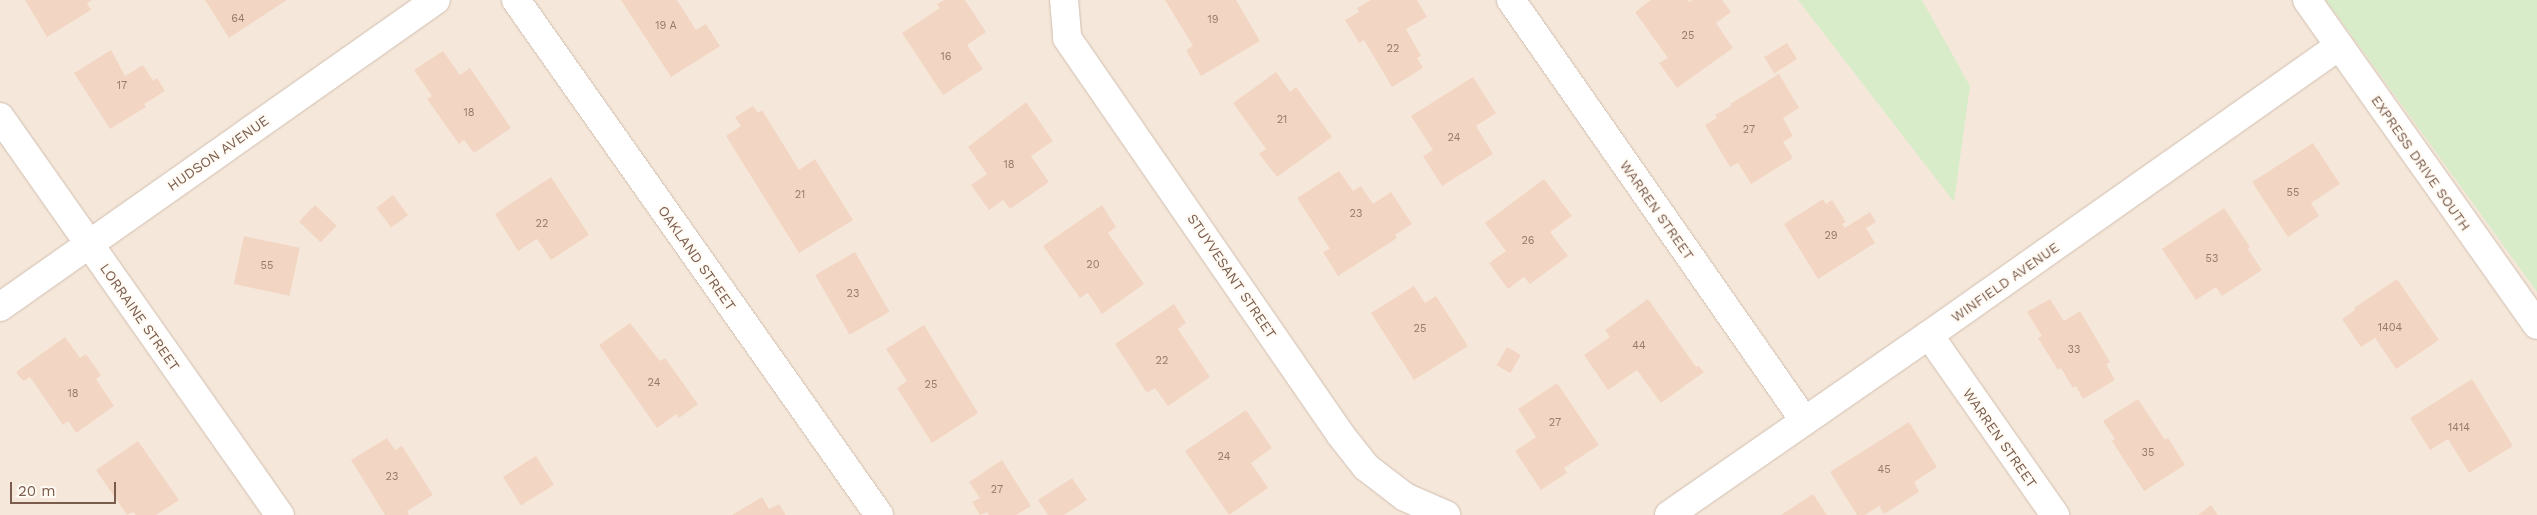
<!DOCTYPE html>
<style>
body{margin:0}
#map{position:relative;width:2537px;height:515px;overflow:hidden;background:#fdf6ec;font-family:"Work Sans",sans-serif}
div>[style]{position:absolute}
.residential>*{inset:0;background:#f5e8da}
.green>*{inset:0;background:#d8ecc9}
.building>*{inset:0;background:#f3d5c3;transform-origin:0 0}
.roads{filter:drop-shadow(0 0 1px #d1beb0) drop-shadow(0 0 1px #d1beb0)}
.minor>*{height:28px;margin:-14px;padding:0 14px;transform-origin:14px;border-radius:14px;background:#fff}
.secondary>*{height:28px;margin:-14px;padding:0 14px;transform-origin:14px;border-radius:14px;background:#fff}
span{translate:-50% -50%;white-space:nowrap;text-align:center;line-height:1.15;-webkit-text-stroke:4px #fffaf3;paint-order:stroke}
.number-label{font-size:11px;color:#987a6a}
.number-label span{-webkit-text-stroke-width:0}
.street-label{font-size:14px;color:#7a5c4d}
.scale{position:absolute;left:10px;top:482px;width:106px;height:22px;box-sizing:border-box;border:2px solid #7a5c4d;border-top:0;padding-left:6px;font-size:15px;line-height:18px;white-space:nowrap;color:#7a5c4d;-webkit-text-stroke:4px #fffaf3;paint-order:stroke}
</style>
<div id="map">
<div class="residential">
<i style="clip-path:polygon(0 0,2471px 0,2537px 89px,2537px 515px,0 515px)"></i>
</div>
<div class="green">
<i style="clip-path:polygon(1798px 0,1922px 0,1970px 86px,1954px 202px)"></i>
<i style="clip-path:polygon(2326px 0,2537px 0,2537px 292px)"></i>
</div>
<div class="building">
<i style="clip-path:polygon(25px 0,92px 0,87px 3px,91px 10px,47px 37px)"></i>
<i style="clip-path:polygon(205px 0,287px 0,229px 38px)"></i>
<i style="clip-path:polygon(621px 0,677px 0,696px 30px,706px 24px,720px 46px,671px 77px)"></i>
<i style="clip-path:polygon(944px 0,965px 0,986px 32px,967px 45px,983px 69px,943px 95px,902px 33px,940px 8px,937px 4px)"></i>
<i style="clip-path:polygon(1165px 0,1236px 0,1260px 41px,1201px 76px,1186px 50px,1193px 46px)"></i>
<i style="clip-path:polygon(1371px 0,1417px 0,1427px 17px,1406px 29px,1421px 56px,1417px 58px,1423px 68px,1392px 87px,1364px 40px,1359px 43px,1345px 20px,1359px 12px,1357px 8px)"></i>
<i style="clip-path:polygon(1651px 0,1688px 0,1689px 2px,1692px 0,1722px 0,1731px 12px,1716px 23px,1733px 48px,1677px 88px,1659px 63px,1668px 58px,1635px 12px)"></i>
<i style="left:1787px;top:43px;width:19px;height:27px;rotate:58deg"></i>
<i style="clip-path:polygon(111px 50px,125px 76px,143px 65px,153px 81px,157px 78px,165px 91px,144px 104px,146px 107px,110px 129px,74px 73px)"></i>
<i style="clip-path:polygon(443px 51px,460px 75px,470px 68px,511px 128px,474px 153px,464px 140px,459px 144px,427px 99px,432px 96px,414px 70px)"></i>
<i style="clip-path:polygon(1276px 72px,1290px 92px,1296px 87px,1332px 137px,1277px 177px,1259px 154px,1266px 149px,1233px 103px)"></i>
<i style="clip-path:polygon(1779px 74px,1799px 108px,1783px 118px,1793px 136px,1783px 142px,1793px 158px,1751px 184px,1738px 163px,1730px 167px,1705px 125px,1717px 118px,1715px 115px,1731px 106px,1730px 104px)"></i>
<i style="clip-path:polygon(1473px 77px,1496px 113px,1476px 126px,1493px 154px,1442px 186px,1423px 156px,1433px 150px,1411px 116px)"></i>
<i style="clip-path:polygon(1026px 102px,1053px 141px,1031px 156px,1049px 182px,1010px 209px,1003px 200px,989px 210px,971px 185px,987px 174px,968px 147px)"></i>
<i style="clip-path:polygon(753px 106px,758px 113px,762px 110px,799px 170px,815px 159px,853px 220px,799px 253px,726px 136px,741px 126px,735px 117px)"></i>
<i style="clip-path:polygon(2313px 143px,2340px 184px,2311px 203px,2319px 216px,2288px 237px,2252px 182px)"></i>
<i style="clip-path:polygon(1339px 171px,1353px 191px,1361px 186px,1373px 204px,1391px 192px,1412px 224px,1395px 235px,1397px 238px,1338px 276px,1323px 252px,1330px 249px,1297px 198px)"></i>
<i style="clip-path:polygon(551px 177px,589px 235px,551px 260px,537px 239px,518px 251px,495px 214px)"></i>
<i style="clip-path:polygon(1544px 179px,1572px 216px,1550px 232px,1568px 256px,1530px 284px,1524px 277px,1508px 289px,1489px 263px,1506px 251px,1485px 223px)"></i>
<i style="left:393px;top:195px;width:25px;height:21px;rotate:53deg"></i>
<i style="clip-path:polygon(1823px 199px,1826px 204px,1832px 200px,1846px 222px,1842px 224px,1845px 228px,1870px 212px,1876px 222px,1866px 228px,1875px 243px,1818px 279px,1784px 224px)"></i>
<i style="left:315px;top:205px;width:30px;height:23px;rotate:44deg"></i>
<i style="clip-path:polygon(1102px 205px,1116px 227px,1108px 233px,1144px 284px,1102px 314px,1088px 293px,1080px 298px,1043px 246px)"></i>
<i style="clip-path:polygon(2224px 208px,2250px 247px,2248px 249px,2262px 270px,2222px 296px,2216px 287px,2196px 300px,2162px 249px)"></i>
<i style="left:244px;top:236px;width:57px;height:49px;rotate:12deg"></i>
<i style="left:855px;top:252px;width:69px;height:46px;rotate:60deg"></i>
<i style="clip-path:polygon(2397px 279px,2439px 340px,2396px 369px,2375px 338px,2361px 347px,2342px 319px,2355px 310px,2354px 308px)"></i>
<i style="clip-path:polygon(1414px 286px,1425px 303px,1436px 296px,1468px 346px,1414px 380px,1371px 313px)"></i>
<i style="clip-path:polygon(1648px 299px,1696px 367px,1699px 366px,1704px 372px,1661px 403px,1637px 370px,1608px 390px,1584px 355px,1610px 337px,1605px 330px)"></i>
<i style="clip-path:polygon(2050px 299px,2064px 321px,2080px 311px,2110px 362px,2106px 364px,2115px 380px,2083px 399px,2076px 386px,2073px 388px,2061px 368px,2058px 370px,2038px 338px,2042px 336px,2027px 312px)"></i>
<i style="clip-path:polygon(1174px 304px,1186px 323px,1178px 329px,1210px 377px,1168px 406px,1155px 388px,1147px 393px,1115px 344px)"></i>
<i style="clip-path:polygon(630px 323px,660px 361px,665px 358px,698px 404px,679px 418px,676px 414px,657px 428px,599px 345px)"></i>
<i style="clip-path:polygon(924px 325px,978px 413px,932px 443px,897px 388px,907px 381px,886px 349px)"></i>
<i style="clip-path:polygon(65px 337px,80px 358px,86px 354px,101px 375px,96px 379px,114px 406px,76px 433px,68px 421px,63px 425px,30px 377px,23px 381px,16px 372px)"></i>
<i style="left:1507px;top:347px;width:16px;height:21px;rotate:30deg"></i>
<i style="clip-path:polygon(2472px 379px,2513px 446px,2469px 473px,2448px 439px,2430px 450px,2410px 418px)"></i>
<i style="clip-path:polygon(1557px 383px,1599px 445px,1564px 468px,1567px 473px,1541px 490px,1515px 451px,1536px 437px,1518px 409px)"></i>
<i style="clip-path:polygon(2138px 399px,2165px 440px,2168px 438px,2185px 465px,2144px 491px,2112px 441px,2115px 439px,2103px 421px)"></i>
<i style="clip-path:polygon(1246px 410px,1272px 448px,1251px 463px,1268px 488px,1229px 515px,1185px 451px)"></i>
<i style="clip-path:polygon(1909px 422px,1937px 467px,1914px 482px,1919px 492px,1884px 514px,1879px 506px,1865px 515px,1857px 515px,1830px 472px)"></i>
<i style="clip-path:polygon(387px 438px,395px 450px,402px 446px,433px 495px,407px 511px,409px 515px,385px 515px,351px 460px)"></i>
<i style="clip-path:polygon(138px 441px,179px 500px,156px 515px,136px 515px,133px 512px,127px 515px,96px 470px)"></i>
<i style="left:536px;top:456px;width:34px;height:39px;rotate:58deg"></i>
<i style="clip-path:polygon(1002px 460px,1031px 506px,1016px 515px,989px 515px,987px 512px,980px 515px,972px 502px,980px 498px,969px 482px)"></i>
<i style="clip-path:polygon(1072px 478px,1087px 500px,1064px 515px,1048px 515px,1038px 500px)"></i>
<i style="clip-path:polygon(1813px 494px,1827px 515px,1781px 515px)"></i>
<i style="clip-path:polygon(762px 497px,769px 509px,779px 504px,786px 515px,732px 515px)"></i>
<i style="clip-path:polygon(2211px 505px,2218px 515px,2198px 515px)"></i>
</div>
<div class="roads">
<div class="minor">
<i style="left:516px;top:0;width:630px;rotate:54.82deg"></i>
<i style="left:1064px;top:0;width:38px;rotate:85deg"></i>
<i style="left:1067px;top:38px;width:481px;rotate:55.4deg"></i>
<i style="left:1340px;top:434px;width:42px;rotate:51.8deg"></i>
<i style="left:1366px;top:467px;width:49px;rotate:37.6deg"></i>
<i style="left:1405px;top:497px;width:45px;rotate:23.7deg"></i>
<i style="left:1511px;top:0;width:512px;rotate:55.1deg"></i>
<i style="left:0;top:117px;width:487px;rotate:54.9deg"></i>
<i style="left:0;top:307px;width:533px;rotate:-35.15deg"></i>
<i style="left:1929px;top:335px;width:220px;rotate:55deg"></i>
<i style="left:1669px;top:515px;width:316px;rotate:-34.7deg"></i>
<i style="left:1929px;top:335px;width:502px;rotate:-35.18deg"></i>
</div>
<div class="secondary">
<i style="left:2307px;top:0;width:398px;rotate:54.7deg"></i>
</div>
</div>
<div class="number-label">
<span style="left:238px;top:19px">64</span>
<span style="left:1213px;top:20px">19</span>
<span style="left:666px;top:26px">19 A</span>
<span style="left:1688px;top:36px">25</span>
<span style="left:1393px;top:49px">22</span>
<span style="left:946px;top:57px">16</span>
<span style="left:122px;top:86px">17</span>
<span style="left:469px;top:113px">18</span>
<span style="left:1282px;top:120px">21</span>
<span style="left:1749px;top:130px">27</span>
<span style="left:1454px;top:138px">24</span>
<span style="left:1009px;top:165px">18</span>
<span style="left:2293px;top:193px">55</span>
<span style="left:800px;top:195px">21</span>
<span style="left:1356px;top:214px">23</span>
<span style="left:542px;top:224px">22</span>
<span style="left:1831px;top:236px">29</span>
<span style="left:1528px;top:241px">26</span>
<span style="left:2212px;top:259px">53</span>
<span style="left:1093px;top:265px">20</span>
<span style="left:267px;top:266px">55</span>
<span style="left:853px;top:294px">23</span>
<span style="left:2390px;top:328px">1404</span>
<span style="left:1420px;top:329px">25</span>
<span style="left:1639px;top:346px">44</span>
<span style="left:2074px;top:350px">33</span>
<span style="left:1162px;top:361px">22</span>
<span style="left:654px;top:383px">24</span>
<span style="left:931px;top:385px">25</span>
<span style="left:73px;top:394px">18</span>
<span style="left:1555px;top:423px">27</span>
<span style="left:2459px;top:428px">1414</span>
<span style="left:2148px;top:453px">35</span>
<span style="left:1224px;top:457px">24</span>
<span style="left:1884px;top:470px">45</span>
<span style="left:392px;top:477px">23</span>
<span style="left:997px;top:490px">27</span>
</div>
<div class="street-label">
<span style="left:218px;top:153px;rotate:-35deg">HUDSON AVENUE</span>
<span style="left:2421px;top:163px;rotate:55deg">EXPRESS DRIVE SOUTH</span>
<span style="left:1657px;top:210px;rotate:55deg">WARREN STREET</span>
<span style="left:697px;top:258px;rotate:55deg">OAKLAND STREET</span>
<span style="left:1232px;top:276px;rotate:56deg">STUYVESANT STREET</span>
<span style="left:2005px;top:282px;rotate:-35deg">WINFIELD AVENUE</span>
<span style="left:140px;top:317px;rotate:55deg">LORRAINE STREET</span>
<span style="left:2000px;top:438px;rotate:55deg">WARREN STREET</span>
</div>
<div class="scale">20 m</div>
</div>
